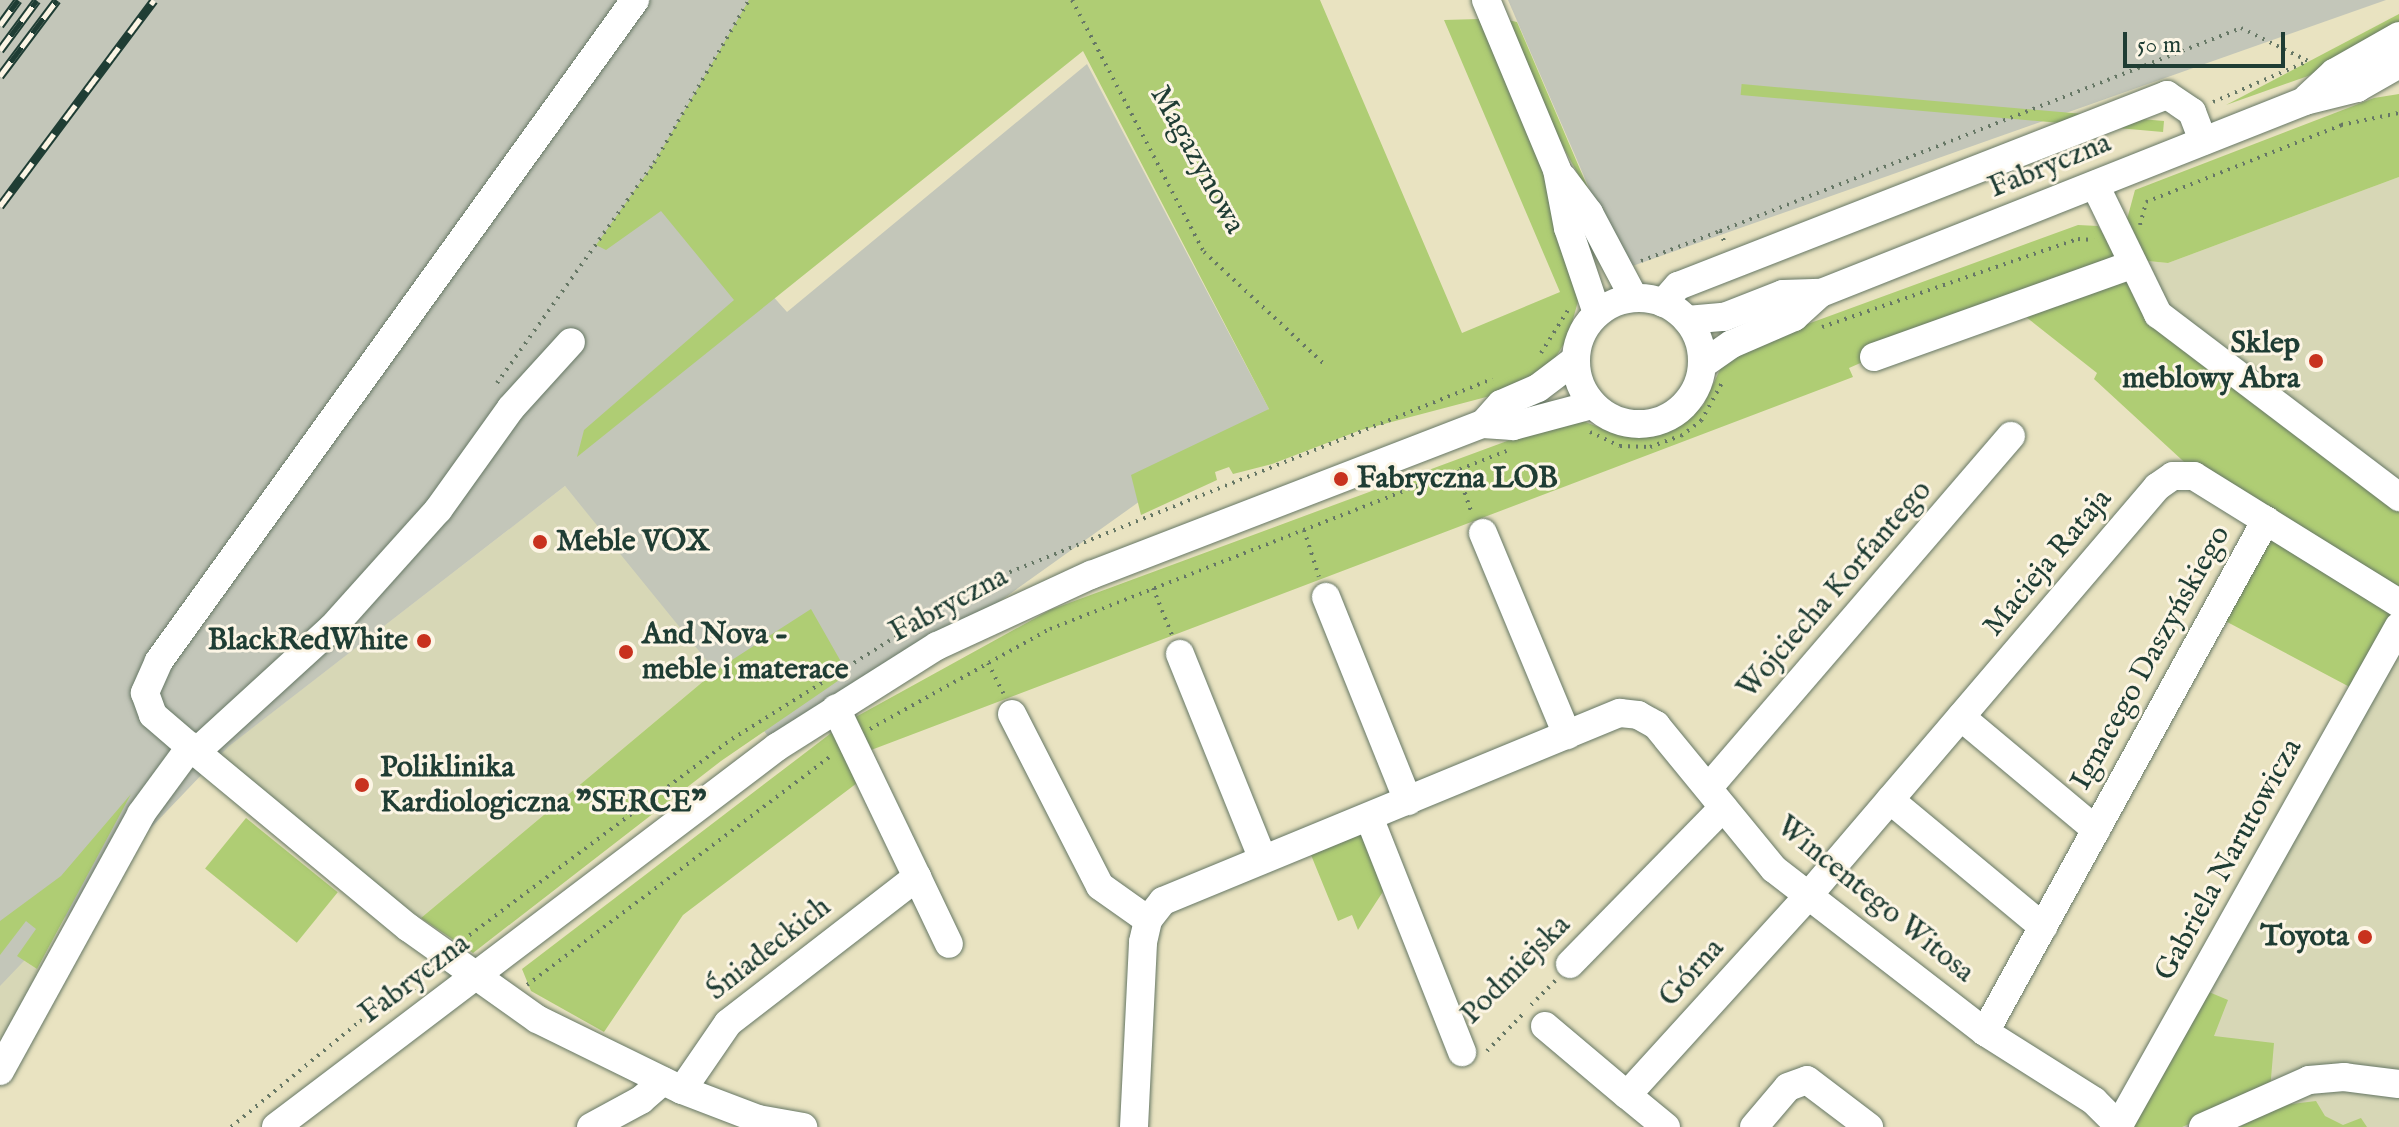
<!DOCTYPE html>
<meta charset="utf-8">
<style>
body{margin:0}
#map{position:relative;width:2399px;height:1127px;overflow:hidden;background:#e9e3c1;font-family:"IM FELL English",serif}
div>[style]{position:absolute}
.built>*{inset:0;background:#d7d7b6}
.industrial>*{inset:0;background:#c3c6b9}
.green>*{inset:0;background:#afcd74;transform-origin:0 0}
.path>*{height:4px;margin-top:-2px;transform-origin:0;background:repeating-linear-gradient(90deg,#667765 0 2px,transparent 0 8px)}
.roads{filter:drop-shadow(0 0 2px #667765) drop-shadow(0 0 2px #667765)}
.minor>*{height:28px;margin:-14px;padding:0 14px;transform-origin:14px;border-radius:14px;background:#fff}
.minor>.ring{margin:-14px;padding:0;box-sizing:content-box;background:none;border:28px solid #fff;border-radius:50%}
.rail>*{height:9px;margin-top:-4.5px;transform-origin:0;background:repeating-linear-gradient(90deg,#fcf5e5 0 18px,#1f3d34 0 36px);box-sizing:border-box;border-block:2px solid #1f3d34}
.dots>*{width:22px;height:22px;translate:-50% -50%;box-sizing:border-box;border:4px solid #fcf5e5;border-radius:50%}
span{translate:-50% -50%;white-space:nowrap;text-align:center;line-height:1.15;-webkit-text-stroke:6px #fcf5e5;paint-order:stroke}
.street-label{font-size:30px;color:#1f3d34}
.poi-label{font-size:30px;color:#1f3d34;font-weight:700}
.right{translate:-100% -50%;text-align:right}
.left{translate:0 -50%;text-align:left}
.scale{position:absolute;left:2123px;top:32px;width:162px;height:36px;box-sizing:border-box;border:4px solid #1f3d34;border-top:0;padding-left:10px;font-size:24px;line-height:28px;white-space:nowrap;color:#1f3d34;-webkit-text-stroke:6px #fcf5e5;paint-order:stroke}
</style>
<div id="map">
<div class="built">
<i style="clip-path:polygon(2399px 177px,2399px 497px,2177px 332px,2122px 242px,2148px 261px,2168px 263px)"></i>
<i style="clip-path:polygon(565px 486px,718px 669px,421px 918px,208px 762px)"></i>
<i style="clip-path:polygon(2399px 626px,2399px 1127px,2119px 1127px)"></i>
<i style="clip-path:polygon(112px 831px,0 1071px,0 980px,17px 956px,37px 969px)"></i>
</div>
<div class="industrial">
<i style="clip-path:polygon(0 0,778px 0,770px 293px,787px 312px,1087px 64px,1269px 409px,937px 646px,777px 747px,565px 486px,228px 747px,0 986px)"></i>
<i style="clip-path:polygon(1508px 0,2386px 0,1624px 269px)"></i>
</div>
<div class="green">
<i style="clip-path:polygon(749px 0,1320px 0,1462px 333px,1560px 292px,1444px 20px,1479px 19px,1496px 25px,1493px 17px,1517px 22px,1597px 209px,1499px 29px,1582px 287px,1568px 337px,1546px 373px,1509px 391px,1361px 430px,1272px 464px,1233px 474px,1229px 467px,1215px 472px,1217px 480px,1141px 515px,1131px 475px,1269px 409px,1083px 51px,577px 457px,584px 430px,734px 300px,661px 211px,606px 250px,596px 245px,654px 163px)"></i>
<i style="clip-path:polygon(2399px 14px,2399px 28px,2308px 76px,2226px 105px)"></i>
<i style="clip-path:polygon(2399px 94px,2399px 177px,2168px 263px,2148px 261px,2134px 243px,2126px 223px,2135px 190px,2374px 98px)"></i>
<i style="left:2164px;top:121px;width:11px;height:424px;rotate:95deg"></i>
<i style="clip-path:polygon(2078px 225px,2098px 226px,2145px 296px,2399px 497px,2399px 626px,2361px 693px,2214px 615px,2266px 520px,2207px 483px,2094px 379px,2097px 373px,2016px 309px,1874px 357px,1849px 368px,1853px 377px,858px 755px,861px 780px,683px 915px,604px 1032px,531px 991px,522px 969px,843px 724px,1050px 610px,1572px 417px,1617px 434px,1653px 437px,1703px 406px,1724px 361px,1794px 329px)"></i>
<i style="clip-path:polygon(811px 609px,848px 674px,721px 761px,473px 953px,421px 918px,718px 669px)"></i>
<i style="clip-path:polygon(131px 794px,37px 969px,17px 956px,36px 929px,26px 921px,0 955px,0 921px,61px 876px)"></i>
<i style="left:246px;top:818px;width:118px;height:65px;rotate:39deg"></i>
<i style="clip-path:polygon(1364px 833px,1386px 887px,1358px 930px,1352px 915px,1338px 921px,1311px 855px)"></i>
<i style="clip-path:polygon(2197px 987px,2228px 1000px,2214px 1036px,2274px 1043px,2270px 1090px,2182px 1127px,2133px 1127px)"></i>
<i style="clip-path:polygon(2316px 1101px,2325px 1116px,2343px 1125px,2361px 1118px,2367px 1127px,2240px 1127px,2275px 1106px)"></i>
</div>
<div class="path">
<i style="left:1072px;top:0;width:284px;rotate:62.4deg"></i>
<i style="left:1204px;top:252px;width:166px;rotate:43deg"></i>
<i style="left:2213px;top:102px;width:103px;rotate:-23.3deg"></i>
<i style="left:2140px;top:225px;width:24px;rotate:-75deg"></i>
<i style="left:2146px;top:202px;width:210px;rotate:-21.5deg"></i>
<i style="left:2341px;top:125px;width:59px;rotate:-11.7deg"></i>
<i style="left:1720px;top:231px;width:559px;rotate:-21.29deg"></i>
<i style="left:2241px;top:28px;width:75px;rotate:26.2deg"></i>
<i style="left:1641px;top:261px;width:85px;rotate:-20.8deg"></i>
<i style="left:1720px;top:231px;width:11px;rotate:68deg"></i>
<i style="left:1822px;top:327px;width:271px;rotate:-19deg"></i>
<i style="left:2078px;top:239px;width:16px;rotate:4deg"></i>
<i style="left:1541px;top:353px;width:54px;rotate:-57.8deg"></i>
<i style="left:497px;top:383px;width:270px;rotate:-54.5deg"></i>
<i style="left:654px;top:163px;width:189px;rotate:-59.8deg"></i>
<i style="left:1590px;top:432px;width:33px;rotate:25deg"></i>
<i style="left:1620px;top:446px;width:30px;rotate:2deg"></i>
<i style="left:1650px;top:447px;width:33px;rotate:-20deg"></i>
<i style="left:1681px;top:436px;width:25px;rotate:-37deg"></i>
<i style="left:1701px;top:421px;width:46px;rotate:-61.2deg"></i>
<i style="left:1457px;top:470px;width:46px;rotate:71.2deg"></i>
<i style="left:1304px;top:530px;width:49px;rotate:72.3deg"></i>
<i style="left:1153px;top:588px;width:51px;rotate:68deg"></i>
<i style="left:988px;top:663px;width:34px;rotate:63deg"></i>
<i style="left:870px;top:729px;width:206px;rotate:-29.1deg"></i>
<i style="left:1050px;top:629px;width:490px;rotate:-21.3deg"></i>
<i style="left:463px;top:940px;width:336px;rotate:-36.8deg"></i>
<i style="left:732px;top:739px;width:292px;rotate:-32deg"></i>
<i style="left:980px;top:584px;width:552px;rotate:-21.82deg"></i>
<i style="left:527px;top:985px;width:383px;rotate:-37deg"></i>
<i style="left:413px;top:990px;width:26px;rotate:-53deg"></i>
<i style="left:1531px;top:1005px;width:35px;rotate:-45deg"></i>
<i style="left:1487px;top:1051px;width:52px;rotate:-45.8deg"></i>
<i style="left:231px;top:1127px;width:167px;rotate:-39.4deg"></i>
<i style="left:360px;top:1021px;width:33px;rotate:-23deg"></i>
</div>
<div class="roads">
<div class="minor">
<i style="left:635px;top:0;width:815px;rotate:125.76deg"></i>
<i style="left:159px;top:661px;width:35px;rotate:114deg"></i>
<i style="left:145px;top:693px;width:23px;rotate:70deg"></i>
<i style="left:153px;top:715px;width:57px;rotate:40.7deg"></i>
<i style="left:196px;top:752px;width:276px;rotate:39.6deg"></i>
<i style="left:409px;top:928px;width:157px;rotate:35.4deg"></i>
<i style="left:537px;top:1019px;width:161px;rotate:26.1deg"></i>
<i style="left:682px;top:1090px;width:81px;rotate:20.9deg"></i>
<i style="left:758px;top:1119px;width:46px;rotate:10.1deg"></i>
<i style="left:1486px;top:0;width:184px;rotate:67.3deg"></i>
<i style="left:1557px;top:170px;width:59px;rotate:79.3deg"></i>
<i style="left:1568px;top:228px;width:90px;rotate:71.2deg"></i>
<i style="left:2307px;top:98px;width:37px;rotate:-43deg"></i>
<i style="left:2334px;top:73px;width:75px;rotate:-29.6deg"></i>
<i style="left:1562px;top:177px;width:45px;rotate:53.1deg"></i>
<i style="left:1589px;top:213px;width:96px;rotate:62.1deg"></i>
<i style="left:2095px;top:185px;width:144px;rotate:64deg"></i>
<i style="left:2158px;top:314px;width:303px;rotate:37.2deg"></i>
<i class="ring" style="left:1576px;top:298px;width:98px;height:98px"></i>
<i style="left:1663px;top:303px;width:23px;rotate:-49deg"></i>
<i style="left:1678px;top:286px;width:525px;rotate:-21.34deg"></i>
<i style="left:2167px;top:95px;width:30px;rotate:34deg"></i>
<i style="left:2192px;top:112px;width:31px;rotate:69deg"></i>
<i style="left:1687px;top:320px;width:37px;rotate:-5deg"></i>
<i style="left:1724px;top:317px;width:63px;rotate:-21.3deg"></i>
<i style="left:1783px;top:294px;width:38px;rotate:-2deg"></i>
<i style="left:1821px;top:293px;width:521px;rotate:-21.64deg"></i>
<i style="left:2305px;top:101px;width:54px;rotate:-14deg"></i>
<i style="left:2357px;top:88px;width:48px;rotate:-29.7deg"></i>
<i style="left:1874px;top:357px;width:273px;rotate:-19.7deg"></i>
<i style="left:1703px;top:364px;width:35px;rotate:-35deg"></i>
<i style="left:1732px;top:344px;width:68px;rotate:-23.5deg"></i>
<i style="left:1794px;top:317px;width:36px;rotate:-42deg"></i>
<i style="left:1483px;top:424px;width:27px;rotate:-48deg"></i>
<i style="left:1501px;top:404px;width:40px;rotate:-23.4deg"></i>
<i style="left:1538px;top:388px;width:46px;rotate:-37.1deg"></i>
<i style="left:1483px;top:533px;width:219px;rotate:67.4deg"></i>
<i style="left:1326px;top:597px;width:220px;rotate:68.1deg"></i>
<i style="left:1180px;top:654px;width:221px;rotate:68deg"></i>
<i style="left:1012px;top:714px;width:193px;rotate:62.9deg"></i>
<i style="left:1100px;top:886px;width:59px;rotate:35.3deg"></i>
<i style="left:1961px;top:717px;width:176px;rotate:39.9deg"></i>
<i style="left:196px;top:752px;width:184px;rotate:-42.4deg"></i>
<i style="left:332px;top:628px;width:159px;rotate:-48.1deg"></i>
<i style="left:438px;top:510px;width:125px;rotate:-54.4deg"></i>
<i style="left:511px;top:408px;width:89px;rotate:-47.7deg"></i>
<i style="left:1709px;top:787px;width:463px;rotate:-49.3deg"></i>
<i style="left:1890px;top:800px;width:199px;rotate:39.7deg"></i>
<i style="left:1369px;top:817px;width:253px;rotate:68.4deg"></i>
<i style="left:917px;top:877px;width:74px;rotate:64.5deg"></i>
<i style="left:1570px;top:964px;width:219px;rotate:-45.6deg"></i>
<i style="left:1545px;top:1026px;width:107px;rotate:40.1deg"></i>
<i style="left:1985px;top:1032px;width:584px;rotate:-61.24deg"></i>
<i style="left:0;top:1071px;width:293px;rotate:-61.2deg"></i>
<i style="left:141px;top:814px;width:84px;rotate:-53.7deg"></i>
<i style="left:682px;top:1090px;width:81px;rotate:-55.5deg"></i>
<i style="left:728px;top:1023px;width:239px;rotate:-37.7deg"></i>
<i style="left:917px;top:877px;width:187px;rotate:-115.7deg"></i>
<i style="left:276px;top:1127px;width:629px;rotate:-37.18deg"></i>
<i style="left:777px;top:747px;width:189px;rotate:-32.3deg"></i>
<i style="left:937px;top:646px;width:170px;rotate:-24.8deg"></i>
<i style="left:1091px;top:575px;width:420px;rotate:-21.1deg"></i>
<i style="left:1483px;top:424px;width:30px;rotate:4deg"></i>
<i style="left:1513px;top:426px;width:82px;rotate:-14.9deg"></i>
<i style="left:591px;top:1127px;width:57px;rotate:-28.4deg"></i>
<i style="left:641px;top:1100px;width:29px;rotate:-41deg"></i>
<i style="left:1134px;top:1127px;width:185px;rotate:-87.2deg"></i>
<i style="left:1143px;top:942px;width:23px;rotate:-77deg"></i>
<i style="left:1148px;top:920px;width:24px;rotate:-52deg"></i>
<i style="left:1163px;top:901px;width:494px;rotate:-22.4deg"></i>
<i style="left:1620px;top:713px;width:18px;rotate:6deg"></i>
<i style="left:1638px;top:715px;width:21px;rotate:29deg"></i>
<i style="left:1656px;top:725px;width:186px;rotate:50.7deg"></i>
<i style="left:1774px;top:869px;width:267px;rotate:37.7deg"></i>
<i style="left:1985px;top:1032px;width:129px;rotate:32.3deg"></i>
<i style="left:2094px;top:1101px;width:37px;rotate:45deg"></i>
<i style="left:1666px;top:1127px;width:50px;rotate:-140.6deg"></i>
<i style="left:1627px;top:1095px;width:268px;rotate:-47.7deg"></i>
<i style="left:1807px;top:897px;width:539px;rotate:-49.51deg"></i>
<i style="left:2157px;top:487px;width:19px;rotate:-35deg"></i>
<i style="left:2173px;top:476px;width:21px"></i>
<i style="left:2194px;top:476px;width:241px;rotate:31.8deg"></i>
<i style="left:1754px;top:1127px;width:52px;rotate:-49.6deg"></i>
<i style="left:1788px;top:1087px;width:20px;rotate:-20deg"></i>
<i style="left:1807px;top:1080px;width:78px;rotate:37.2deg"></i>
<i style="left:2118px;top:1127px;width:574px;rotate:-60.71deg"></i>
<i style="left:2203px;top:1127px;width:116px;rotate:-23.9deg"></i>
<i style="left:2309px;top:1080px;width:35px;rotate:-5deg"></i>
<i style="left:2344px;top:1077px;width:55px;rotate:7.3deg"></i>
</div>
</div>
<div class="rail">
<i style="left:0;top:25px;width:31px;rotate:-54deg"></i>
<i style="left:0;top:50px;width:62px;rotate:-53.5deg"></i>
<i style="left:0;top:76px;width:95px;rotate:-53.1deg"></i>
<i style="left:0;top:206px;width:257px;rotate:-53.2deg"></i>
</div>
<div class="dots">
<i style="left:2316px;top:361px;background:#c8321e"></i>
<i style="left:1341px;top:479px;background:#c8321e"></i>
<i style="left:540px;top:542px;background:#c8321e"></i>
<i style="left:424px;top:641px;background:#c8321e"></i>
<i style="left:626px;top:652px;background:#c8321e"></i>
<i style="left:362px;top:785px;background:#c8321e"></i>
<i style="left:2365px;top:937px;background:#c8321e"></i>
</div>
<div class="street-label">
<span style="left:1197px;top:160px;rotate:61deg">Magazynowa</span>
<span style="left:2050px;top:166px;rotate:-22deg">Fabryczna</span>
<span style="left:2048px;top:563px;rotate:-50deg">Macieja Rataja</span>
<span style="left:1835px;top:590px;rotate:-49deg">Wojciecha Korfantego</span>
<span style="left:949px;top:605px;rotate:-28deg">Fabryczna</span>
<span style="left:2151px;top:658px;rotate:-61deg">Ignacego Daszyńskiego</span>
<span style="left:2229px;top:860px;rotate:-61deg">Gabriela Narutowicza</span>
<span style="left:1875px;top:900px;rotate:39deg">Wincentego Witosa</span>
<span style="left:769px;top:949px;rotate:-38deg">Śniadeckich</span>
<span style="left:1516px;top:970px;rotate:-45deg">Podmiejska</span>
<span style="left:1692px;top:973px;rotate:-48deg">Górna</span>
<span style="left:415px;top:979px;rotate:-37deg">Fabryczna</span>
</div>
<div class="poi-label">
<span class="right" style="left:2300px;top:361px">Sklep<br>meblowy Abra</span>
<span class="left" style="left:1357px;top:479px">Fabryczna LOB</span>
<span class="left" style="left:556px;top:542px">Meble VOX</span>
<span class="left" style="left:642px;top:652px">And Nova -<br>meble i materace</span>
<span class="right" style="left:408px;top:641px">BlackRedWhite</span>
<span class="left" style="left:380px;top:785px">Poliklinika<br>Kardiologiczna "SERCE"</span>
<span class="right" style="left:2349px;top:937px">Toyota</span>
</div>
<div class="scale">50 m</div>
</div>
